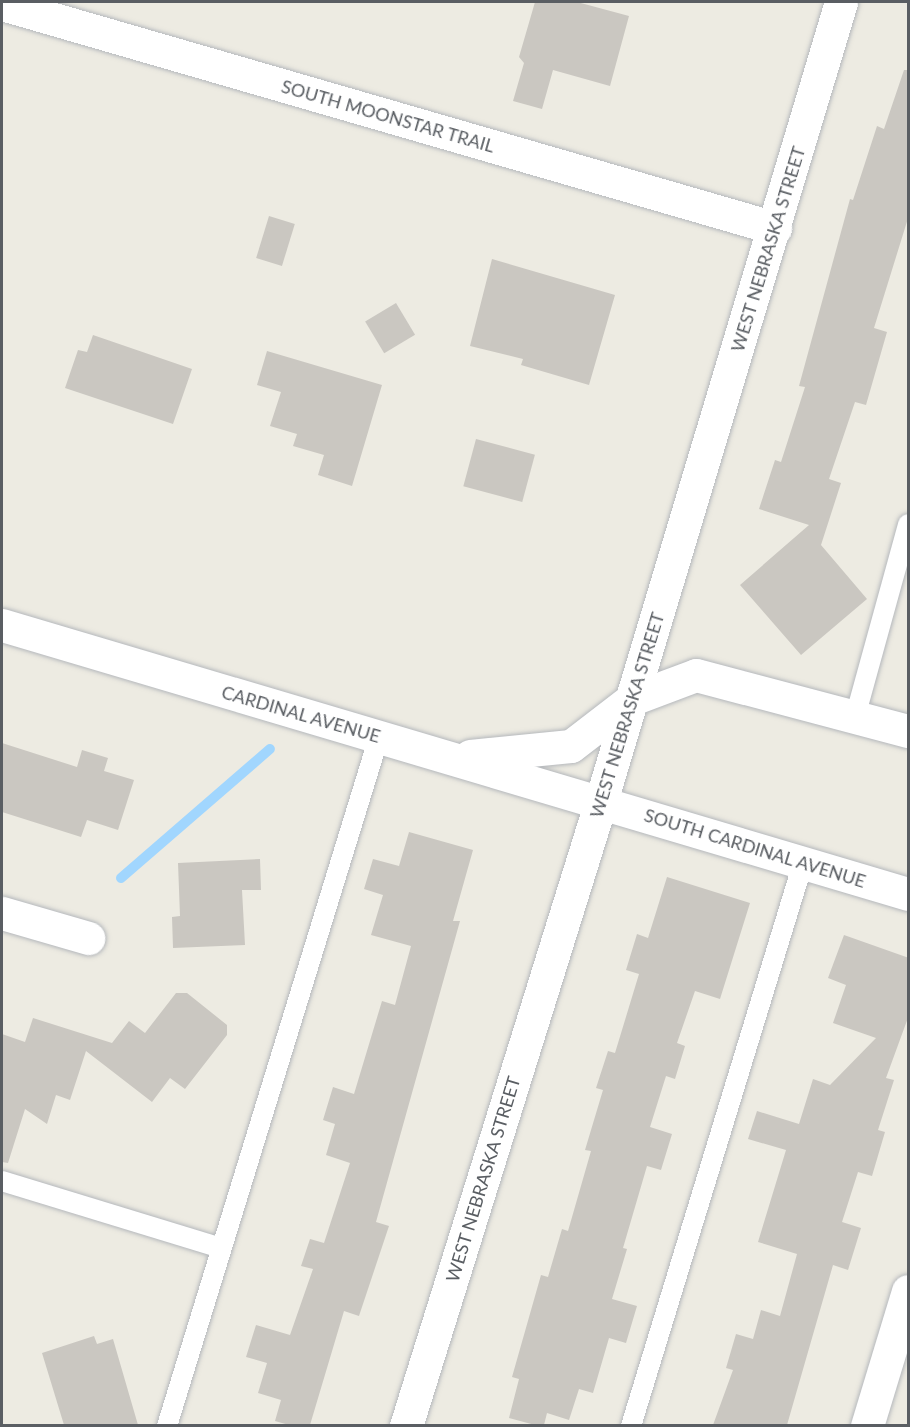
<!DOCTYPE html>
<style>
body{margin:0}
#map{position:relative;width:910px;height:1427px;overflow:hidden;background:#edebe2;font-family:Lato,sans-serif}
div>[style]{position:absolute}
.stream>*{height:10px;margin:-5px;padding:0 5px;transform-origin:5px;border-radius:5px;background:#a1d6fe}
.building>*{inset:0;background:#cac7c1;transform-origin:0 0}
.roads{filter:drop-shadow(0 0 2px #b5b8bc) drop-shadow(0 0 2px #b5b8bc)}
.lane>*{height:20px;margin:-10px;padding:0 10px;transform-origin:10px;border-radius:10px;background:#fff}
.street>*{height:33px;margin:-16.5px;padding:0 16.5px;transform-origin:16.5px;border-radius:16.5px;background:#fff}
.secondary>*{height:33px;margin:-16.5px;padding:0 16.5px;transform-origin:16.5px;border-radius:16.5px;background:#fff}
span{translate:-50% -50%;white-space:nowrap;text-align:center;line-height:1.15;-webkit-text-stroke:6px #fff;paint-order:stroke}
.street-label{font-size:18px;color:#5a5e63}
.frame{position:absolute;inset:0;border:3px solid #5a5e63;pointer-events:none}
</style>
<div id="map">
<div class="stream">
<i style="left:121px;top:878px;width:197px;rotate:-40.9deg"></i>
</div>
<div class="building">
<i style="clip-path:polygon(535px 2px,577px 2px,629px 16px,610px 86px,553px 70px,542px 109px,513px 101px,524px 63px,519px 57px)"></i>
<i style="clip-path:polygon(904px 70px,909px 70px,909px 215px,874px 328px,887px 332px,866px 405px,855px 402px,829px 479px,841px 483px,821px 545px,867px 599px,801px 655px,740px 585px,809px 525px,759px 509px,775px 460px,781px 462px,805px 387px,799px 386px,850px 199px,853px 200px,877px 126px,884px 129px)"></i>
<i style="left:269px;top:216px;width:27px;height:44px;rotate:17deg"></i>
<i style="clip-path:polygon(492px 259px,615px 295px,589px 385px,521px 365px,523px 359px,470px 346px)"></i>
<i style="left:396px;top:303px;width:37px;height:36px;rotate:59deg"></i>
<i style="clip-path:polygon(93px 335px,192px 369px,173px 424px,65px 388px,78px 350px,87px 352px)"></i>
<i style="clip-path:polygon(267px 351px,382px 385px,352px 486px,318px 475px,324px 455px,293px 446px,297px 434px,270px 426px,281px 392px,257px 385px)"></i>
<i style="left:476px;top:439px;width:61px;height:49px;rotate:15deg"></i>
<i style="clip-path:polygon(2px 743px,77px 767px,82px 750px,108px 758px,104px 771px,134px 780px,118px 830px,87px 820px,81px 837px,2px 812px)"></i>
<i style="clip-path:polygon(409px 832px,473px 850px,453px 921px,460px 921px,376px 1222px,389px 1226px,359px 1316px,344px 1311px,310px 1425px,289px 1425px,275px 1421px,281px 1400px,258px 1393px,267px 1363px,246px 1357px,256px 1325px,290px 1335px,313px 1269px,301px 1266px,310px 1239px,324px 1243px,350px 1163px,326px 1155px,335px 1124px,323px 1120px,333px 1087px,354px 1094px,382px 1001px,395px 1005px,411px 946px,371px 935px,383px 895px,364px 889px,373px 859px,399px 866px)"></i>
<i style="clip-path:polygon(260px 859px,261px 890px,242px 890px,245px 945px,173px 948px,172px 917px,180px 916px,178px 863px)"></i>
<i style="clip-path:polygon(667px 877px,750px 903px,720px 999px,695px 991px,677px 1043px,685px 1046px,675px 1079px,666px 1076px,650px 1127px,672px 1134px,661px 1170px,647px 1166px,623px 1248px,627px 1249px,612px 1299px,637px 1306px,626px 1343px,609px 1338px,593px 1393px,579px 1389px,569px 1420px,547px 1413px,544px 1425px,535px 1425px,509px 1418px,519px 1379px,512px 1377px,541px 1275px,548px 1277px,562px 1229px,568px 1231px,591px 1151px,585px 1150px,603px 1090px,596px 1088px,608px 1051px,615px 1053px,639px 974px,626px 970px,637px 934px,648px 938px)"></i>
<i style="clip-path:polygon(844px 935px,909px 958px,909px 1015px,886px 1078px,894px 1080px,878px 1130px,885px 1132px,872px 1176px,858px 1172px,842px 1222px,861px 1228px,848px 1270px,833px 1265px,787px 1425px,713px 1425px,733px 1370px,726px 1368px,736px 1334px,753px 1339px,761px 1310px,780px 1316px,797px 1254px,758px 1242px,786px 1150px,748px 1139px,757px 1111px,799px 1124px,813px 1079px,830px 1085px,876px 1038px,833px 1023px,846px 985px,828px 978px)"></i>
<i style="clip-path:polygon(176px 993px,187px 993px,227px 1025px,227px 1035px,185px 1089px,170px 1078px,152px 1102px,86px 1051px,70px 1100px,56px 1095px,47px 1124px,25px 1109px,8px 1163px,2px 1162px,2px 1034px,25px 1042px,33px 1018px,112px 1043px,129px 1021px,145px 1033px)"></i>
<i style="clip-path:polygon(94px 1336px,97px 1344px,113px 1339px,138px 1425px,64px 1425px,42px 1353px)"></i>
</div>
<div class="roads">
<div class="lane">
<i style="left:855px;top:717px;width:200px;rotate:-74.6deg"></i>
<i style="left:2px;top:1181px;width:229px;rotate:17deg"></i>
<i style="left:167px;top:1426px;width:721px;rotate:-72.9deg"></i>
<i style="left:631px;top:1426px;width:589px;rotate:-73.01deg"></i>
</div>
<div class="street">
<i style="left:2px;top:4px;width:805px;rotate:16.16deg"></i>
<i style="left:2px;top:913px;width:90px;rotate:16.2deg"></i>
<i style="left:406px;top:1426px;width:655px;rotate:-72.67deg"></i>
<i style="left:867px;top:1426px;width:141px;rotate:-73.1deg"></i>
</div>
<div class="secondary">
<i style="left:2px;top:625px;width:945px;rotate:16.54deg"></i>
<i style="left:470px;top:756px;width:101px;rotate:-5.7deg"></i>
<i style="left:571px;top:746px;width:77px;rotate:-37.6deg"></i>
<i style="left:632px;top:699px;width:68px;rotate:-20.6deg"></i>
<i style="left:696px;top:675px;width:219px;rotate:14.8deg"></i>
<i style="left:601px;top:801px;width:834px;rotate:-73.28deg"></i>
</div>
</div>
<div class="street-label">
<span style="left:388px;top:116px;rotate:16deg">SOUTH MOONSTAR TRAIL</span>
<span style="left:768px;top:249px;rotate:-73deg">WEST NEBRASKA STREET</span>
<span style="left:301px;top:714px;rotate:16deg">CARDINAL AVENUE</span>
<span style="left:627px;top:715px;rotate:-73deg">WEST NEBRASKA STREET</span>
<span style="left:755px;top:848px;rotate:17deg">SOUTH CARDINAL AVENUE</span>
<span style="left:483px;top:1179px;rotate:-73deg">WEST NEBRASKA STREET</span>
</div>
<div class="frame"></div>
</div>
